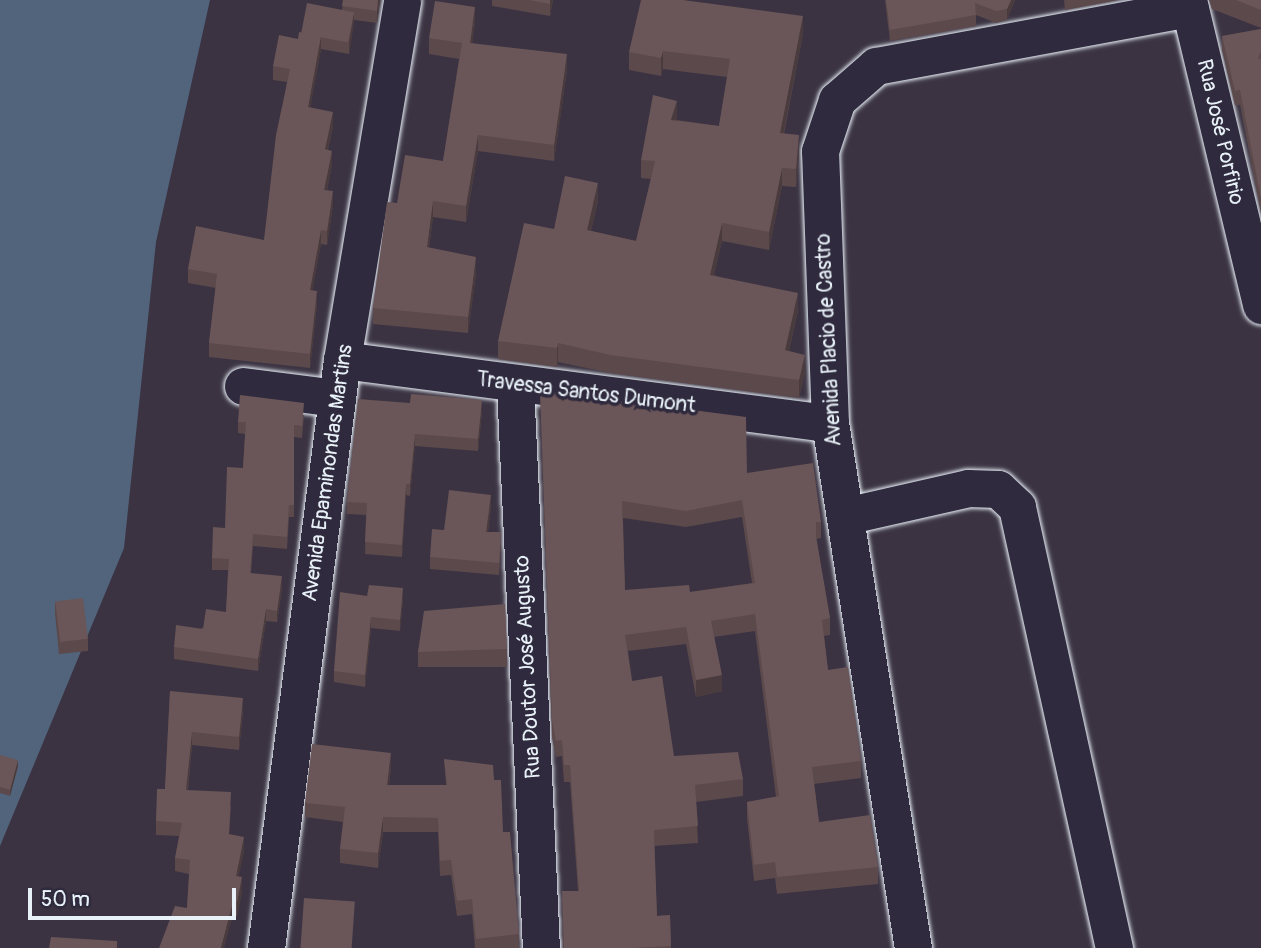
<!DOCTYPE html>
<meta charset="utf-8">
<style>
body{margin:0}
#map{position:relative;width:1261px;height:948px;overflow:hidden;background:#3b3342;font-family:Pangolin,sans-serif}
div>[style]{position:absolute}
.water>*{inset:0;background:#51647c}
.roads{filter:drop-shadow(0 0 2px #e8f1f8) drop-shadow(0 0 2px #e8f1f8)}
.minor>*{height:37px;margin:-18.5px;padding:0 18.5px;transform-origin:18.5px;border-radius:18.5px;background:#2f2a3d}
.wall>*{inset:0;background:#5b494c;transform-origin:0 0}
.shaded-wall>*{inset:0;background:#4a3c3e}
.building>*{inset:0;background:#6a5558;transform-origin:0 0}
span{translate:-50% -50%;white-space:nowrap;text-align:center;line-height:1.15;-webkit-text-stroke:7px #2f2a3d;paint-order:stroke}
.street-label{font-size:21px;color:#e8f1f8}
.scale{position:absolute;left:28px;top:888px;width:208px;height:32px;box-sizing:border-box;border:4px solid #e8f1f8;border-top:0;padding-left:9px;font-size:21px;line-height:24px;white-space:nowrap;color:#e8f1f8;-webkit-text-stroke:5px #2f2a3d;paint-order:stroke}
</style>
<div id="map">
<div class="water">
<i style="clip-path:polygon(0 0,210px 0,156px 242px,124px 548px,0 846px)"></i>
</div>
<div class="roads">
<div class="minor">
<i style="left:1188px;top:0;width:314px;rotate:76.5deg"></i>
<i style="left:342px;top:360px;width:492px;rotate:7.4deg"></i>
<i style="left:515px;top:385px;width:564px;rotate:87.36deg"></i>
<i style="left:243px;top:386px;width:95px;rotate:7.3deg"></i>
<i style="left:845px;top:516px;width:126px;rotate:-12.8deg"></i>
<i style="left:968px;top:488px;width:30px;rotate:2deg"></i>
<i style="left:998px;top:489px;width:26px;rotate:43deg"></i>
<i style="left:1017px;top:507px;width:452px;rotate:77.6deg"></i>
<i style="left:266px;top:948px;width:593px;rotate:-82.64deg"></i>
<i style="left:342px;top:360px;width:365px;rotate:-80.5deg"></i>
<i style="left:913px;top:948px;width:532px;rotate:-98.98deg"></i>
<i style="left:830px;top:423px;width:272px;rotate:-92.1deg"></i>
<i style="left:820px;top:151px;width:54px;rotate:-71.6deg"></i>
<i style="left:837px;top:100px;width:52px;rotate:-41.1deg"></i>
<i style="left:876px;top:66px;width:319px;rotate:-10.5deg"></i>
</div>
</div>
<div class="wall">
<i style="clip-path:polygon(343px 0,380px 0,377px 23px,354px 20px,349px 54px,321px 49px,310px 107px,333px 126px,328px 150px,332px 165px,327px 190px,333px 205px,327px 245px,321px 244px,312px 290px,317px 305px,310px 368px,209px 357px,209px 343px,216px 288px,188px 283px,188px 269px,264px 240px,287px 82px,273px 80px,273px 66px,298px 39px,301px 33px,342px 10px)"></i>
<i style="clip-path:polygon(492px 0,553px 0,550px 16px,492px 6px)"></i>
<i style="clip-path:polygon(885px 0,1015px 0,1007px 20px,996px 23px,976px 15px,976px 26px,890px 41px)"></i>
<i style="clip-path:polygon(1064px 0,1118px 0,1065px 10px)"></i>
<i style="clip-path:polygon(1209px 0,1261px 0,1261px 28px,1212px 9px)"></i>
<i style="clip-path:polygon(475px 23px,472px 43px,567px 70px,554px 161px,478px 151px,466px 222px,433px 217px,429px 248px,476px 273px,468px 333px,373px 324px,373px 308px,397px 203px,443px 161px,459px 59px,429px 54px,429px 38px)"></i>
<i style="clip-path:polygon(1261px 29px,1261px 213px,1240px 105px,1235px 105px,1222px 50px,1222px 36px)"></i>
<i style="clip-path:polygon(803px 34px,784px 134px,799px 154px,796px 187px,782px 186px,769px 250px,722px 241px,714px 275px,798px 311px,789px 351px,805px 373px,799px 398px,610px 373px,558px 362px,557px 367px,498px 359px,498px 341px,554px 229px,598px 201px,591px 231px,636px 241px,651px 179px,641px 178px,641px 160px,677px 120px,719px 126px,727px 77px,663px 69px,661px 76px,629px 70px,629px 52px)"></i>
<i style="clip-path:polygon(evenodd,540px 390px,747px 473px,821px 522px,821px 538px,816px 539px,830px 618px,830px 635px,824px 636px,828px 670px,861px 761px,861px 778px,814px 784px,819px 822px,878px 867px,878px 884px,777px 894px,775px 878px,754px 881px,747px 818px,747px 802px,776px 797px,755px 631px,714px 637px,722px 691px,696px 697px,686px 644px,628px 651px,632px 681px,674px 756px,743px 779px,743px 796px,696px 802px,698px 843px,654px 846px,657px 916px,670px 915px,671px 948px,563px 948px,562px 891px,578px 891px,570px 782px,564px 782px,562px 756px,556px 757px,552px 737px,540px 390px,742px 517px,752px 583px,690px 592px,625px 590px,623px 518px,686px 527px,742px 517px)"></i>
<i style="clip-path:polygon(410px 403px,482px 412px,478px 451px,415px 446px,410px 496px,406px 495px,402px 557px,365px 554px,366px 515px,347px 514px,347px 502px)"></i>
<i style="clip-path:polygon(304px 415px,302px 438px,294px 437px,294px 517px,289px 517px,287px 549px,253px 546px,251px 573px,282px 588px,277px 622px,266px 621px,258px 671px,174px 659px,174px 647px,226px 612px,228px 570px,212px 570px,212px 558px,225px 528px,243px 468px,245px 434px,238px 433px,238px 422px)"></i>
<i style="clip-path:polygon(491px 507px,488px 532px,501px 545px,499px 575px,430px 569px,430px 557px,444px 530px)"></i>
<i style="clip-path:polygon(367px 596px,403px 599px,400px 631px,371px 628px,365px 687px,334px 682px,334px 671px)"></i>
<i style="clip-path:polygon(55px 601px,88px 639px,88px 651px,59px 654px,55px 613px)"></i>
<i style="left:507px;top:649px;width:18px;height:89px;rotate:90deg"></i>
<i style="clip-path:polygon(170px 691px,243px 711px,239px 750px,192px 745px,188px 790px,231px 806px,229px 834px,244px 851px,238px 877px,242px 891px,237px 916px,187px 908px,189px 874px,175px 871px,175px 858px,179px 836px,156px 835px,156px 821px,165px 789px)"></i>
<i style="clip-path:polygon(0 755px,18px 766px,10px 796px,0 793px)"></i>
<i style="clip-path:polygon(444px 759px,494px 780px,519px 934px,519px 948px,475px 948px,472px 914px,457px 916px,451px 875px,440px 876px,438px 832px,383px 832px,378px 868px,340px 863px,340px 849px,343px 822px,305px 817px,305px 803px,391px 767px,389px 785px,446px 785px)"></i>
</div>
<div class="shaded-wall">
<i style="clip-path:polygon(378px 0,380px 0,377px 23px,377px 11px)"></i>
<i style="clip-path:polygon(550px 0,553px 0,550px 16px)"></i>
<i style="clip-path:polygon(1011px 0,1015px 0,1007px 20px,1007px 9px)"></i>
<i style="clip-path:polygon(475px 7px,475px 23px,470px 59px,470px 43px)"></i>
<i style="clip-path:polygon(354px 12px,354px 24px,349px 54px,349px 42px)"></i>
<i style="clip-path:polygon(803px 16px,803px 34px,780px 151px,780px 133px)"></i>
<i style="clip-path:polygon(321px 36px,321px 50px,308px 121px,308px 107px)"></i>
<i style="clip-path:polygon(663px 51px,663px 69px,661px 76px,661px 58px)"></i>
<i style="clip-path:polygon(567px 54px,567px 70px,554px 161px,554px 145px)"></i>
<i style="clip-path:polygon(677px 101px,677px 119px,671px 138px,671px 120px)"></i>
<i style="clip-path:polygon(333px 112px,333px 126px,325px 163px,325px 149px)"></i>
<i style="clip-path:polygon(478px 135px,478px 151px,466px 222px,466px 206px)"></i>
<i style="clip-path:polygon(799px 135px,799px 154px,796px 187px,796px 169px)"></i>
<i style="clip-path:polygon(332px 151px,332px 165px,324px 204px,324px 190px)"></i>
<i style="clip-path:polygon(782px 168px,782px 186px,769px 250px,769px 232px)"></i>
<i style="clip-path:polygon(598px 183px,598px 201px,587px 248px,587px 230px)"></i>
<i style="clip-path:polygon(333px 191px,333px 205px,327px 245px,327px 231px)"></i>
<i style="clip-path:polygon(433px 201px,433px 217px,427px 263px,427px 247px)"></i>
<i style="clip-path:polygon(722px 223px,722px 241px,710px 293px,710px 275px)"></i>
<i style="clip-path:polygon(321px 230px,321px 244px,310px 304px,310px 290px)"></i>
<i style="clip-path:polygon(476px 257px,476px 273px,468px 333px,468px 317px)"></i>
<i style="clip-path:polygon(317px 291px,317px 305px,310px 368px,310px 354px)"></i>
<i style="clip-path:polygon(798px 293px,798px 311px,785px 368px,785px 350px)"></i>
<i style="clip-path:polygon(558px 343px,558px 362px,557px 367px,557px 348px)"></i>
<i style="clip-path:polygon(805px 355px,805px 373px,799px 398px,799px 380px)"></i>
<i style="clip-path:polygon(482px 400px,482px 412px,478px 451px,478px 439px)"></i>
<i style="clip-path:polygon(415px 434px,415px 446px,410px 496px,410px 484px)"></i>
<i style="clip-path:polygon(406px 484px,406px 495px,402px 557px,402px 545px)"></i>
<i style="clip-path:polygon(491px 495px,491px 507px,486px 544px,486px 532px)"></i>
<i style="clip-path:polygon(282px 576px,282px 588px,277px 622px,277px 611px)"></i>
<i style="clip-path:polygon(403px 588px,403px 599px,400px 631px,400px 620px)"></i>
<i style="clip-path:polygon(266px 609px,266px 621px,258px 671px,258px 659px)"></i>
<i style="clip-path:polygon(371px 617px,371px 628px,365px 687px,365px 675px)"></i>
<i style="clip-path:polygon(722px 675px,722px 691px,696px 697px,696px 680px)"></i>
<i style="clip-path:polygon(243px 698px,243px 711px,239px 750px,239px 737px)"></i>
<i style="clip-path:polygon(192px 732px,192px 745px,186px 804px,186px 790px)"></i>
<i style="clip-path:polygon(391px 753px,391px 767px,387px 799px,387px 785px)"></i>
<i style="clip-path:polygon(18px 760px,18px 766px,10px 796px,10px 790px)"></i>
<i style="clip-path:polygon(383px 817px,383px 832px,378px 868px,378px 853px)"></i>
<i style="clip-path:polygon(244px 837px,244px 851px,236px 890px,236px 876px)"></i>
<i style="clip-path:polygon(242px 877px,242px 891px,237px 916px,237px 902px)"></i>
<i style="clip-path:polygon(233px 902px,233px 915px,224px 948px,221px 948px)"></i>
</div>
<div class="building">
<i style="clip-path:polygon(343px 0,378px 0,377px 11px,342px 6px)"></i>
<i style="clip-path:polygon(529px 0,550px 0,550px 4px)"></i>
<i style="clip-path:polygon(641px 0,683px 0,803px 16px,780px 133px,799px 135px,796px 169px,782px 168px,769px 232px,722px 223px,710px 275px,798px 293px,785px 350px,805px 355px,799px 380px,610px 355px,558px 343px,557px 348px,498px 341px,524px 223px,554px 229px,565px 176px,598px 183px,587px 230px,636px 241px,655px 161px,641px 160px,653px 95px,677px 101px,671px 120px,719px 126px,730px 59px,663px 51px,661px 58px,629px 52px)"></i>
<i style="clip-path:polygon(886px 0,1011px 0,1007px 9px,996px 11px,975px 3px,976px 15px,890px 30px)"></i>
<i style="clip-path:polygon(1236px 0,1261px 0,1261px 10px)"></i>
<i style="clip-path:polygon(435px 1px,475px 7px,470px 43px,567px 54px,554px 145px,478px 135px,466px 206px,433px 201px,427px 247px,476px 257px,468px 317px,373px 308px,387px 202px,397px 203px,405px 155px,443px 161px,462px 43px,429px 38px)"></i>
<i style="left:307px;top:3px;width:48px;height:31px;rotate:11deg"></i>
<i style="clip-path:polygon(1261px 29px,1261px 51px,1258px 59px,1261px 59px,1261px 199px,1240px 90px,1235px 91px,1222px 36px)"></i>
<i style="clip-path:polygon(299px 32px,321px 36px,308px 107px,333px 112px,325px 149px,332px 151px,324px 190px,333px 191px,327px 231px,321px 230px,310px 290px,317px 291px,310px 354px,209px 343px,217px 274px,188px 269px,196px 226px,264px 240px,276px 135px,290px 69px,273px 66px,279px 35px,298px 39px)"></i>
<i style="clip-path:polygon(evenodd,540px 390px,746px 417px,747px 473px,813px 463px,821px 522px,816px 522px,816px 536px,830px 618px,822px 620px,828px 670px,848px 667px,861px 761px,812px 767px,819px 822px,870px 815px,878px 867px,777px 877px,775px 862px,754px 865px,747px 802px,779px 796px,755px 614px,711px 621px,722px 675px,696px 680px,686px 627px,625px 635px,632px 681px,662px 676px,674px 756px,738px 752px,743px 779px,695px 785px,698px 826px,654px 830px,657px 916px,670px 915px,671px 946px,633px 948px,564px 948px,562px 891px,579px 891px,570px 765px,564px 765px,562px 740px,556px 741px,552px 720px,540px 390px,742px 500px,755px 583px,690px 592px,689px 585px,625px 590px,622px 501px,686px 511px,742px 500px)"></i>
<i style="clip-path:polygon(411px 394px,482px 400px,478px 439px,415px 434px,410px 484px,406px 484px,402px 545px,365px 542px,367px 503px,347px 502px,358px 399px,410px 403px)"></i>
<i style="clip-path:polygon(240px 395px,304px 403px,302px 426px,294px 425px,294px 505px,289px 505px,287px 537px,253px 534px,250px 573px,282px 576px,277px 611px,266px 609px,258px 659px,174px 647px,176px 625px,203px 629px,206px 609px,226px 612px,229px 559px,212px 558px,213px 527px,225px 528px,227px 467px,243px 468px,246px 422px,238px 422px)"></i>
<i style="clip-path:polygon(449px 490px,491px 495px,486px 532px,501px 532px,499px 563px,430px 557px,432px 529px,444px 530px)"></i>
<i style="clip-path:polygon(369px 585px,403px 588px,400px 620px,371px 617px,365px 675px,334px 671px,340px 592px,367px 596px)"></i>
<i style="left:83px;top:598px;width:41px;height:28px;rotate:83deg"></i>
<i style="clip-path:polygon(505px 604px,507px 649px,418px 652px,424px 611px)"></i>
<i style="clip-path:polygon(170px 691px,243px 698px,239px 737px,192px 732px,186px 790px,231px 792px,229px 834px,244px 837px,236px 876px,242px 877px,237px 902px,233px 902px,221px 948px,159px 948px,175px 906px,187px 908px,190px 860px,175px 858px,182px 823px,156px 821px,157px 789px,165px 789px)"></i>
<i style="clip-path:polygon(312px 744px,391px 753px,387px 785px,447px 785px,444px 759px,493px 765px,494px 780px,501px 780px,503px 832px,510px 832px,519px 934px,476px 939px,472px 899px,457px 901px,451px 860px,440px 861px,438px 818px,383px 817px,378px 853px,340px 849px,345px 807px,305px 803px)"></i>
<i style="clip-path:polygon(0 755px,18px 760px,10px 790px,0 787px)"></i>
<i style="left:304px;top:898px;width:51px;height:50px;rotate:4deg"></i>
<i style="clip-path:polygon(51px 937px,117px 941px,117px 948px,49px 948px)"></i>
</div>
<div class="street-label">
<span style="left:1220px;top:132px;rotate:77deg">Rua José Porfirio</span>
<span style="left:829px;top:340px;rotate:-93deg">Avenida Placio de Castro</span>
<span style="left:586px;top:393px;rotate:7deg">Travessa Santos Dumont</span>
<span style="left:328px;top:473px;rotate:-82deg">Avenida Epaminondas Martins</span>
<span style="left:528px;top:667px;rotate:-93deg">Rua Doutor José Augusto</span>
</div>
<div class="scale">50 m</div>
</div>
